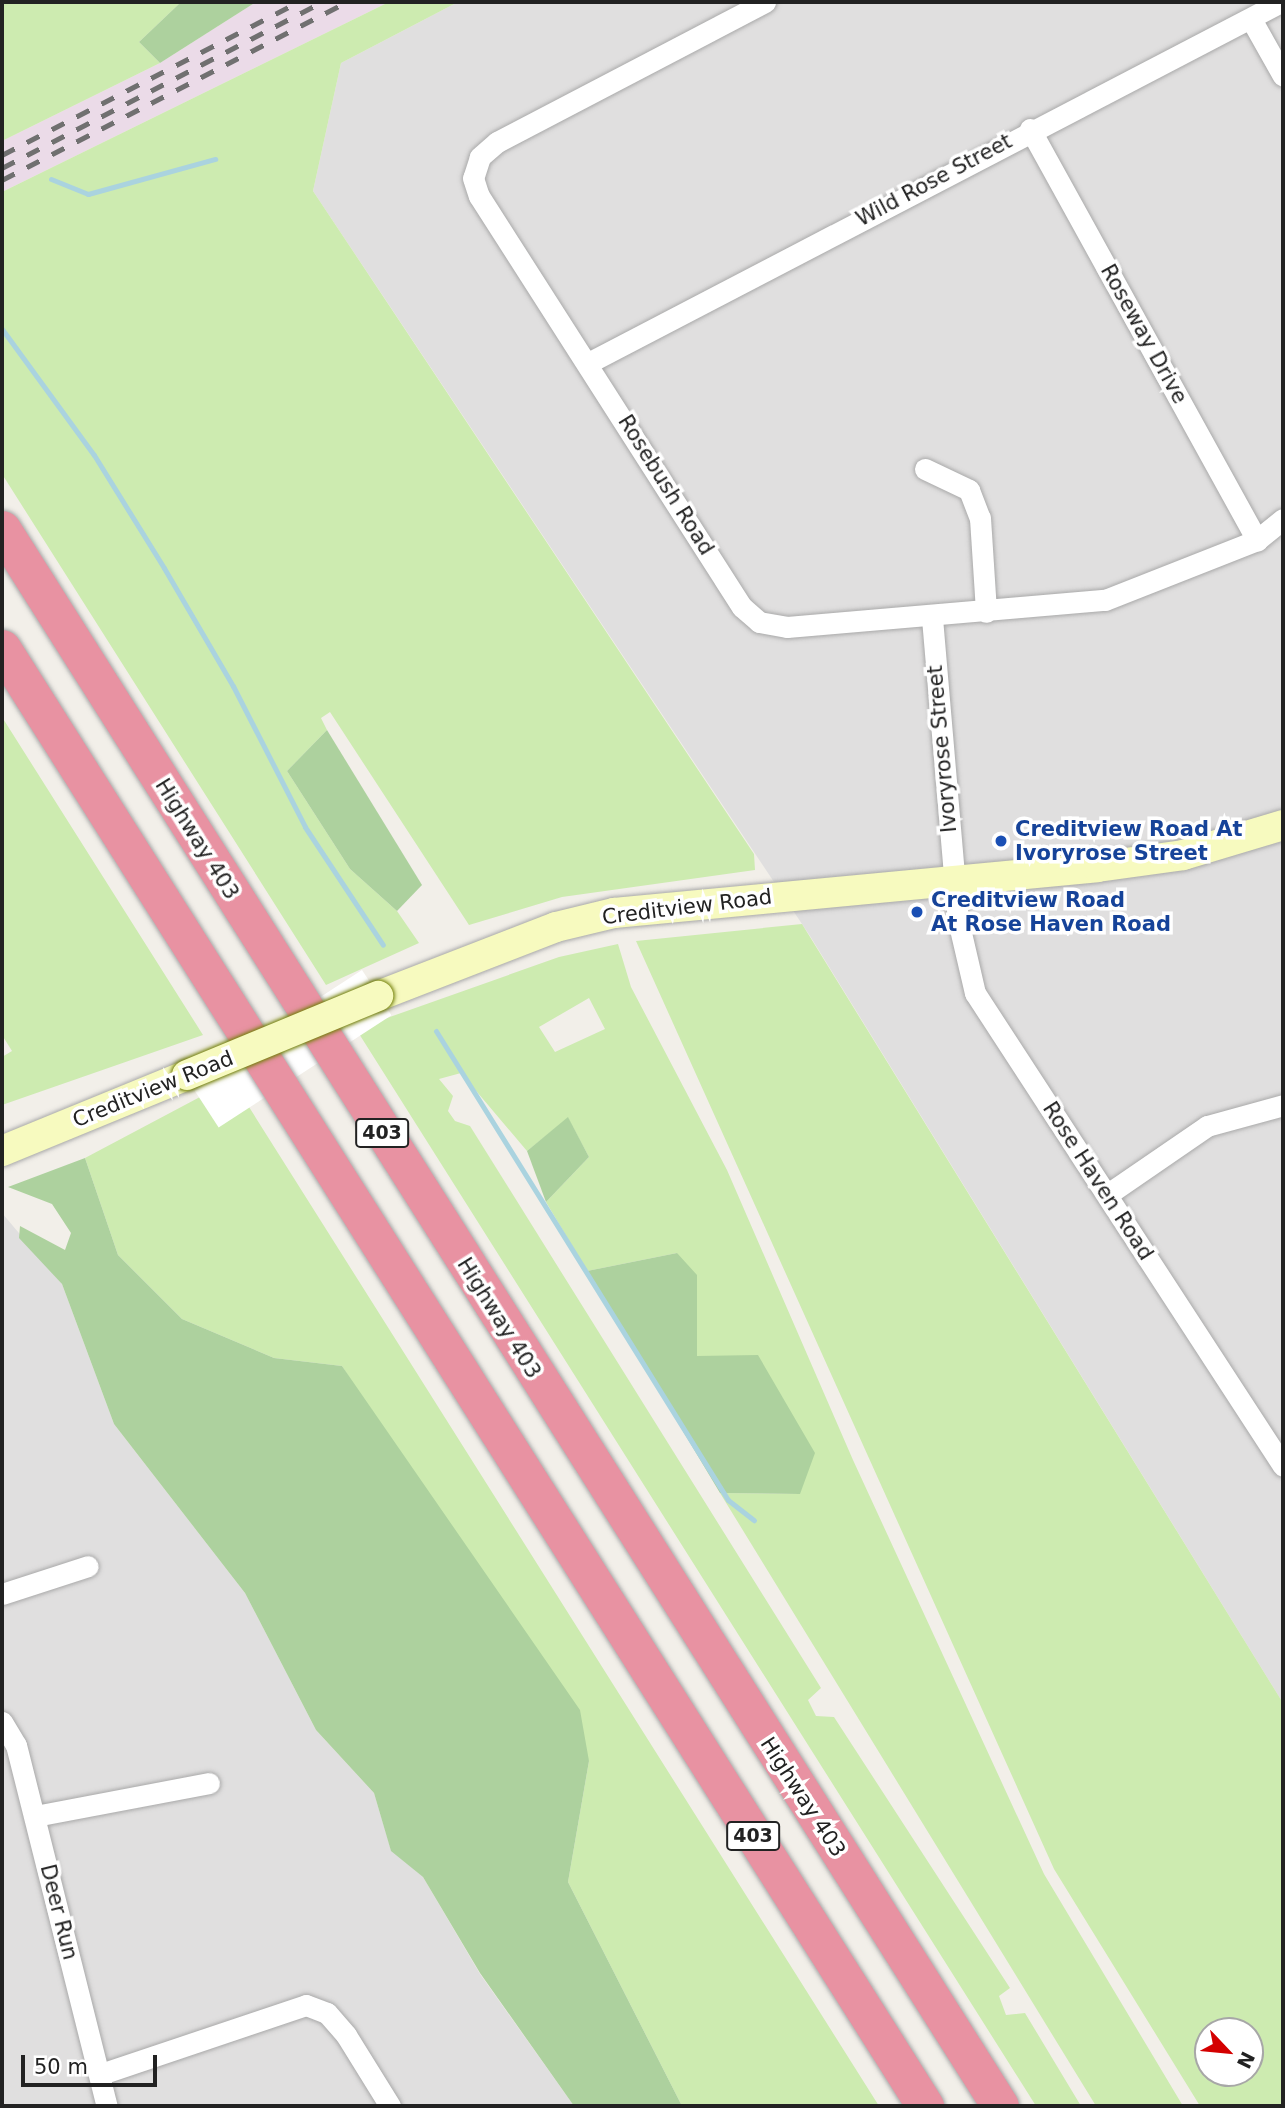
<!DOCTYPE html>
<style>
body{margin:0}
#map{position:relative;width:1285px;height:2108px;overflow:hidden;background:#f2efe9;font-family:"DejaVu Sans",sans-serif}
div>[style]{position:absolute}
.residential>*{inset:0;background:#e0dfdf}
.industrial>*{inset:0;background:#ebdbe8}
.grass>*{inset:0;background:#cdebb0}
.forest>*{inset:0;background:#add19e}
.pier>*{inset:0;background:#fff;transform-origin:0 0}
.stream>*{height:5px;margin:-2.5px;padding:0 2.5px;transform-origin:2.5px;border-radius:2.5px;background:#aad3df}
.roads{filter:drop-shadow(0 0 2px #a9a9a9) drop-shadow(0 0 2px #a9a9a9)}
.street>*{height:21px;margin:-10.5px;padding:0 10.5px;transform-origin:10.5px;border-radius:10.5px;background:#fff}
.secondary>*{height:30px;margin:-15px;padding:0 15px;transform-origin:15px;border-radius:15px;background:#f7fabf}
.highway>*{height:37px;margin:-18.5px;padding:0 18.5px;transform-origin:18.5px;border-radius:18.5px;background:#e892a2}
.rail>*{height:5px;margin-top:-2.5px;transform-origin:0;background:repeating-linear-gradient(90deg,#707070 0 14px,transparent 0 28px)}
.bridges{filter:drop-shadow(0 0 2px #707d05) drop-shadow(0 0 2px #707d05)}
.secondary-bridge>*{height:30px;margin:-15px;padding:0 15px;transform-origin:15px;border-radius:15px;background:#f7fabf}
.dots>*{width:19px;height:19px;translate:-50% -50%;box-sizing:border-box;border:4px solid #fff;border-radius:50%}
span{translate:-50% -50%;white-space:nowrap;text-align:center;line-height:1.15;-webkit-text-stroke:7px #fff;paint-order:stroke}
.shield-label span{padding:2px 5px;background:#fff;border:2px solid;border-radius:5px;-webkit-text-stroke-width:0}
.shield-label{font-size:19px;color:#222;font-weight:700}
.street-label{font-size:21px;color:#222}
.transit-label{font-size:21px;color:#164399;font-weight:700}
.left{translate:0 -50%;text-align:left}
.frame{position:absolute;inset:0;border:4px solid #222;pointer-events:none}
.north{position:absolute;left:1194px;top:2017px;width:70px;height:70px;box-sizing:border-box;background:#fff;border:2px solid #a7a7a7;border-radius:50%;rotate:116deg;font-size:19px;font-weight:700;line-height:28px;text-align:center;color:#222}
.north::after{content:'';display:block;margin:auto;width:24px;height:32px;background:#d40000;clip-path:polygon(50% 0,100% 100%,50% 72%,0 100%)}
.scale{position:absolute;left:21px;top:2055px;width:136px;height:32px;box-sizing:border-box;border:4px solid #222;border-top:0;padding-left:9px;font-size:21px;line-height:24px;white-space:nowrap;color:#222;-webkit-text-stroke:5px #fff;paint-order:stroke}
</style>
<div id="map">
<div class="residential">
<i style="clip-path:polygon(458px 2px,1283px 2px,1283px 1703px,810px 936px,313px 191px,341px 63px)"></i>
<i style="clip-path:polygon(2px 1213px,62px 1284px,114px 1424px,245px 1593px,316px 1730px,374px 1793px,391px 1850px,423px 1877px,480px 1974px,574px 2106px,2px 2106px)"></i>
</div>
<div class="industrial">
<i style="clip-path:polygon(256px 2px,389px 2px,2px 192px,2px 141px,160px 63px)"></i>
</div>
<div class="grass">
<i style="clip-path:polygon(2px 2px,181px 2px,139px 42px,160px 63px,2px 141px)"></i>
<i style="clip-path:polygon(389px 2px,458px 2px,341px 63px,313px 191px,754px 854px,755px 870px,562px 897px,469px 925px,330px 712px,321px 718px,327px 730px,287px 771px,350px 869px,397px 911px,419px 943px,326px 985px,2px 474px,2px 192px)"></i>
<i style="clip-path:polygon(2px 717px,203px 1035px,2px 1105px,2px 1057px,12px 1051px,2px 1035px)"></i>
<i style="clip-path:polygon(evenodd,802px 924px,1283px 1703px,1283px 2106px,1200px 2106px,1054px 1869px,636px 941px,802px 924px,1250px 2031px,1250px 2073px,1208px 2073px,1208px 2031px,1250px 2031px)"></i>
<i style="clip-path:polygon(evenodd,618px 944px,631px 987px,727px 1170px,853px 1460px,1044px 1874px,1183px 2106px,1096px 2106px,720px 1493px,800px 1494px,697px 1356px,677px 1253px,587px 1271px,546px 1202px,589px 1157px,568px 1118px,527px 1151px,461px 1073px,439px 1079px,453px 1096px,448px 1111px,455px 1121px,470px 1126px,821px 1688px,808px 1700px,816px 1716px,834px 1717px,1010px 1988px,999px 1996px,1006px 2015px,1025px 2013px,1081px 2106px,1036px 2106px,356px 1029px,559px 957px,618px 944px,589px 998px,605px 1029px,555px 1052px,539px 1027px,589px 998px)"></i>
<i style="clip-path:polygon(232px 1080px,879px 2106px,682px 2106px,568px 1882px,589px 1761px,342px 1366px,274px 1358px,182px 1319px,118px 1255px,85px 1158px)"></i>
</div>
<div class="forest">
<i style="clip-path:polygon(181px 2px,256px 2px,160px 63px,139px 42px)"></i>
<i style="clip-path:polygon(327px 730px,422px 885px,397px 911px,350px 869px,287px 771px)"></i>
<i style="clip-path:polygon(568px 1117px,589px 1157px,546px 1202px,527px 1151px)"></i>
<i style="clip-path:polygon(85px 1158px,118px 1255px,182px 1319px,274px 1358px,342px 1366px,580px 1710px,589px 1761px,568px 1882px,682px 2106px,574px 2106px,480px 1973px,423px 1877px,391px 1851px,374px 1793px,316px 1730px,245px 1593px,114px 1424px,62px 1284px,19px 1238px,20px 1226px,65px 1250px,71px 1233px,52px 1204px,8px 1187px)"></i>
<i style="clip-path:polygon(677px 1253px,697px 1275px,697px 1356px,758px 1355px,815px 1453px,800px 1494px,720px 1493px,587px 1271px)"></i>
</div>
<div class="pier">
<i style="left:362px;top:970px;width:54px;height:206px;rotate:57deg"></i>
</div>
<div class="stream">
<i style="left:51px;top:179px;width:40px;rotate:22deg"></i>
<i style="left:88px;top:194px;width:132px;rotate:-15.4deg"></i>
<i style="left:2px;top:329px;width:156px;rotate:53.9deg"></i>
<i style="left:94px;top:455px;width:133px;rotate:58.2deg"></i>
<i style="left:164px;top:568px;width:137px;rotate:59.7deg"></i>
<i style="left:233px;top:686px;width:158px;rotate:62.9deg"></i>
<i style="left:305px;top:827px;width:141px;rotate:56.5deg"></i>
<i style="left:436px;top:1031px;width:552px;rotate:58.09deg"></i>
<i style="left:728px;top:1500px;width:33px;rotate:38deg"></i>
</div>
<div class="roads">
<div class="street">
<i style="left:765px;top:2px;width:302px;rotate:152.4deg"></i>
<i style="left:497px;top:142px;width:23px;rotate:139deg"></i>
<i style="left:480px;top:157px;width:22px;rotate:108deg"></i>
<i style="left:473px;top:178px;width:19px;rotate:72deg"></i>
<i style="left:479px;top:196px;width:488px;rotate:57.4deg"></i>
<i style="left:742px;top:607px;width:23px;rotate:41deg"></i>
<i style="left:759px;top:622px;width:28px;rotate:10deg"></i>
<i style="left:787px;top:627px;width:319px;rotate:-4.9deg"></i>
<i style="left:1105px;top:600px;width:163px;rotate:-21.5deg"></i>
<i style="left:1257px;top:540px;width:33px;rotate:-39deg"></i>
<i style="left:1251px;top:19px;width:65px;rotate:60.7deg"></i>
<i style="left:1030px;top:129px;width:470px;rotate:61.1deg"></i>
<i style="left:590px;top:362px;width:779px;rotate:-27.52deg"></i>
<i style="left:925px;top:469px;width:49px;rotate:25.5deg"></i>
<i style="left:969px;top:490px;width:30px;rotate:69deg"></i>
<i style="left:980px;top:518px;width:94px;rotate:86.3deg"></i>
<i style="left:932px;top:618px;width:303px;rotate:85.1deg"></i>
<i style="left:958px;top:920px;width:75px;rotate:76.9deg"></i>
<i style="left:975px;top:993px;width:564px;rotate:56.93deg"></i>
<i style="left:1108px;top:1194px;width:120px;rotate:-34.5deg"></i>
<i style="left:1207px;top:1126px;width:79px;rotate:-15.4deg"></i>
<i style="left:2px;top:1594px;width:90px;rotate:-18deg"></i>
<i style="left:2px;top:1722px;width:27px;rotate:59deg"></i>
<i style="left:16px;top:1745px;width:372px;rotate:75.9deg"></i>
<i style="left:35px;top:1816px;width:177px;rotate:-10.7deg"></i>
<i style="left:101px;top:2074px;width:216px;rotate:-18.6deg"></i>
<i style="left:306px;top:2005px;width:22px;rotate:21deg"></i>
<i style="left:327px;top:2013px;width:29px;rotate:49deg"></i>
<i style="left:346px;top:2035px;width:84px;rotate:58.2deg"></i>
</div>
<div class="secondary">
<i style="left:378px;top:996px;width:191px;rotate:-21.2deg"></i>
<i style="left:556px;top:927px;width:60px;rotate:-13.6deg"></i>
<i style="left:614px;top:913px;width:485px;rotate:-5.4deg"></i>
<i style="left:1097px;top:867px;width:87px;rotate:-7.9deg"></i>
<i style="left:1183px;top:855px;width:104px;rotate:-16.7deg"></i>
<i style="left:2px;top:1151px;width:200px;rotate:-22.3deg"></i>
</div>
<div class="highway">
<i style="left:2px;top:529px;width:1866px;rotate:57.67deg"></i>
<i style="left:2px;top:648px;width:1726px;rotate:57.66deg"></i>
</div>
</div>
<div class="rail">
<i style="left:2px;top:155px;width:333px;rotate:-27.3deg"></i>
<i style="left:2px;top:168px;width:360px;rotate:-27.4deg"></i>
<i style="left:2px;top:180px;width:388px;rotate:-27.3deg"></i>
</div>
<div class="bridges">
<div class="secondary-bridge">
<i style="left:187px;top:1075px;width:207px;rotate:-22.5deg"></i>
</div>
</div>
<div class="dots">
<i style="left:1001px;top:841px;background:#1a4fb4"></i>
<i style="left:917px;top:912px;background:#1a4fb4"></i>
</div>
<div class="shield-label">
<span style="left:382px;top:1133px">403</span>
<span style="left:753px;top:1836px">403</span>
</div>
<div class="street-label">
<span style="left:934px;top:180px;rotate:-28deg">Wild Rose Street</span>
<span style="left:1144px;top:334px;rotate:61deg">Roseway Drive</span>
<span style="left:666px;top:485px;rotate:58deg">Rosebush Road</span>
<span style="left:942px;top:749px;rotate:-95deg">Ivoryrose Street</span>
<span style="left:197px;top:839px;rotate:58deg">Highway 403</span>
<span style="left:687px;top:907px;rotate:-7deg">Creditview Road</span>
<span style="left:153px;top:1089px;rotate:-22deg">Creditview Road</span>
<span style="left:1098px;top:1181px;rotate:57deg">Rose Haven Road</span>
<span style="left:499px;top:1318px;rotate:58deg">Highway 403</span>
<span style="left:803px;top:1797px;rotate:57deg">Highway 403</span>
<span style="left:59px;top:1912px;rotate:76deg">Deer Run</span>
</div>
<div class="transit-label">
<span class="left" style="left:1015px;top:841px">Creditview Road At<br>Ivoryrose Street</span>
<span class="left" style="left:931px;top:912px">Creditview Road<br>At Rose Haven Road</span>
</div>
<div class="frame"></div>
<div class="north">N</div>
<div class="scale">50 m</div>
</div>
